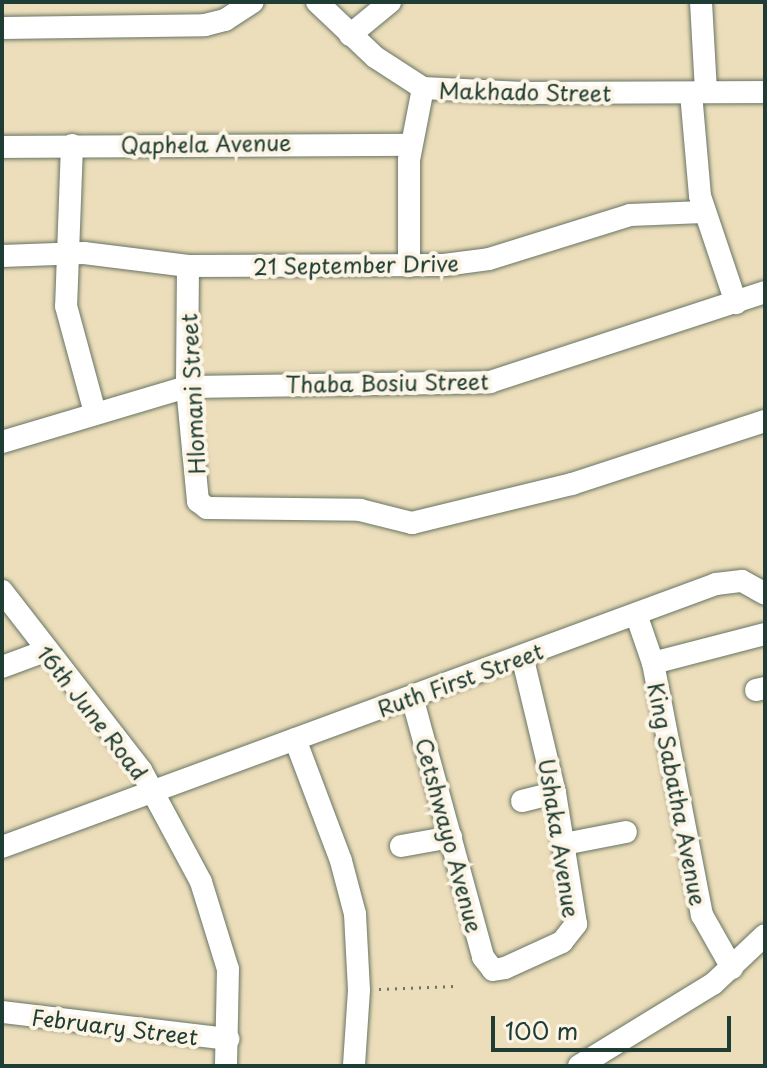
<!DOCTYPE html>
<style>
body{margin:0}
#map{position:relative;width:767px;height:1068px;overflow:hidden;background:#eddebb;font-family:"Playpen Sans",sans-serif}
div>[style]{position:absolute}
.path>*{height:3px;margin-top:-1.5px;transform-origin:0;background:repeating-linear-gradient(90deg,#677563 0 2px,transparent 0 8px)}
.roads{filter:drop-shadow(0 0 2px #677563) drop-shadow(0 0 2px #677563)}
.minor>*{height:22px;margin:-11px;padding:0 11px;transform-origin:11px;border-radius:11px;background:#fff}
span{translate:-50% -50%;white-space:nowrap;text-align:center;line-height:1.15;-webkit-text-stroke:8px #fcf5e5;paint-order:stroke}
.street-label{font-size:22px;color:#1f3d34}
.frame{position:absolute;inset:0;border:4px solid #1f3d34;pointer-events:none}
.scale{position:absolute;left:491px;top:1016px;width:240px;height:36px;box-sizing:border-box;border:4px solid #1f3d34;border-top:0;padding-left:10px;font-size:24px;line-height:28px;white-space:nowrap;color:#1f3d34;-webkit-text-stroke:6px #fcf5e5;paint-order:stroke}
</style>
<div id="map">
<div class="path">
<i style="left:379px;top:989px;width:76px;rotate:-2.3deg"></i>
</div>
<div class="roads">
<div class="minor">
<i style="left:317px;top:2px;width:80px;rotate:43.5deg"></i>
<i style="left:375px;top:57px;width:57px;rotate:32.9deg"></i>
<i style="left:423px;top:88px;width:100px;rotate:2.9deg"></i>
<i style="left:523px;top:93px;width:242px;rotate:-0.2deg"></i>
<i style="left:701px;top:2px;width:89px;rotate:86.8deg"></i>
<i style="left:2px;top:28px;width:203px;rotate:-0.8deg"></i>
<i style="left:205px;top:25px;width:21px;rotate:-14deg"></i>
<i style="left:225px;top:20px;width:33px;rotate:-33deg"></i>
<i style="left:350px;top:35px;width:52px;rotate:-39.5deg"></i>
<i style="left:691px;top:93px;width:103px;rotate:85deg"></i>
<i style="left:700px;top:196px;width:113px;rotate:71.4deg"></i>
<i style="left:72px;top:145px;width:161px;rotate:92.1deg"></i>
<i style="left:66px;top:306px;width:111px;rotate:74.8deg"></i>
<i style="left:2px;top:147px;width:408px;rotate:-0.3deg"></i>
<i style="left:2px;top:256px;width:82px;rotate:-2.1deg"></i>
<i style="left:84px;top:253px;width:105px;rotate:7.1deg"></i>
<i style="left:188px;top:266px;width:256px;rotate:-0.2deg"></i>
<i style="left:444px;top:265px;width:45px;rotate:-7.6deg"></i>
<i style="left:489px;top:259px;width:148px;rotate:-17.3deg"></i>
<i style="left:630px;top:215px;width:73px;rotate:-2.4deg"></i>
<i style="left:188px;top:266px;width:121px;rotate:90.5deg"></i>
<i style="left:187px;top:387px;width:115px;rotate:84.5deg"></i>
<i style="left:198px;top:501px;width:11px;rotate:38deg"></i>
<i style="left:207px;top:508px;width:153px;rotate:0.7deg"></i>
<i style="left:360px;top:510px;width:54px;rotate:14deg"></i>
<i style="left:412px;top:523px;width:165px;rotate:-13.7deg"></i>
<i style="left:572px;top:484px;width:203px;rotate:-18.1deg"></i>
<i style="left:409px;top:266px;width:106px;rotate:-90deg"></i>
<i style="left:409px;top:160px;width:73px;rotate:-79deg"></i>
<i style="left:2px;top:442px;width:193px;rotate:-16.6deg"></i>
<i style="left:187px;top:387px;width:303px;rotate:-0.9deg"></i>
<i style="left:490px;top:382px;width:289px;rotate:-18.1deg"></i>
<i style="left:2px;top:591px;width:227px;rotate:52.2deg"></i>
<i style="left:141px;top:770px;width:127px;rotate:61.8deg"></i>
<i style="left:201px;top:882px;width:91px;rotate:72.8deg"></i>
<i style="left:228px;top:969px;width:97px;rotate:91.2deg"></i>
<i style="left:636px;top:614px;width:52px;rotate:70.9deg"></i>
<i style="left:653px;top:663px;width:257px;rotate:79deg"></i>
<i style="left:702px;top:915px;width:61px;rotate:60.5deg"></i>
<i style="left:653px;top:663px;width:116px;rotate:-14.5deg"></i>
<i style="left:2px;top:667px;width:46px;rotate:-20.4deg"></i>
<i style="left:756px;top:690px;width:9px;rotate:-13deg"></i>
<i style="left:412px;top:697px;width:270px;rotate:74.7deg"></i>
<i style="left:483px;top:957px;width:16px;rotate:52deg"></i>
<i style="left:493px;top:970px;width:12px;rotate:-9deg"></i>
<i style="left:505px;top:968px;width:63px;rotate:-24.5deg"></i>
<i style="left:562px;top:942px;width:23px;rotate:-52deg"></i>
<i style="left:576px;top:924px;width:133px;rotate:-99.1deg"></i>
<i style="left:555px;top:793px;width:141px;rotate:-103.5deg"></i>
<i style="left:295px;top:739px;width:130px;rotate:69.3deg"></i>
<i style="left:341px;top:861px;width:55px;rotate:75.2deg"></i>
<i style="left:355px;top:914px;width:76px;rotate:87deg"></i>
<i style="left:359px;top:990px;width:76px;rotate:93.8deg"></i>
<i style="left:522px;top:801px;width:34px;rotate:-14deg"></i>
<i style="left:564px;top:844px;width:63px;rotate:-11deg"></i>
<i style="left:401px;top:846px;width:51px;rotate:-10.2deg"></i>
<i style="left:2px;top:847px;width:761px;rotate:-20.22deg"></i>
<i style="left:716px;top:584px;width:26px;rotate:-7deg"></i>
<i style="left:742px;top:581px;width:26px;rotate:29deg"></i>
<i style="left:2px;top:1012px;width:228px;rotate:6.8deg"></i>
<i style="left:579px;top:1066px;width:157px;rotate:-31.5deg"></i>
<i style="left:713px;top:984px;width:71px;rotate:-43.3deg"></i>
</div>
</div>
<div class="street-label">
<span style="left:525px;top:91px;rotate:1deg">Makhado Street</span>
<span style="left:206px;top:143px;rotate:-1deg">Qaphela Avenue</span>
<span style="left:356px;top:264px;rotate:-1deg">21 September Drive</span>
<span style="left:387px;top:382px;rotate:-1deg">Thaba Bosiu Street</span>
<span style="left:192px;top:394px;rotate:-93deg">Hlomani Street</span>
<span style="left:460px;top:679px;rotate:-20deg">Ruth First Street</span>
<span style="left:93px;top:712px;rotate:52deg">16th June Road</span>
<span style="left:678px;top:794px;rotate:79deg">King Sabatha Avenue</span>
<span style="left:450px;top:835px;rotate:75deg">Cetshwayo Avenue</span>
<span style="left:560px;top:838px;rotate:81deg">Ushaka Avenue</span>
<span style="left:115px;top:1026px;rotate:7deg">February Street</span>
</div>
<div class="frame"></div>
<div class="scale">100 m</div>
</div>
